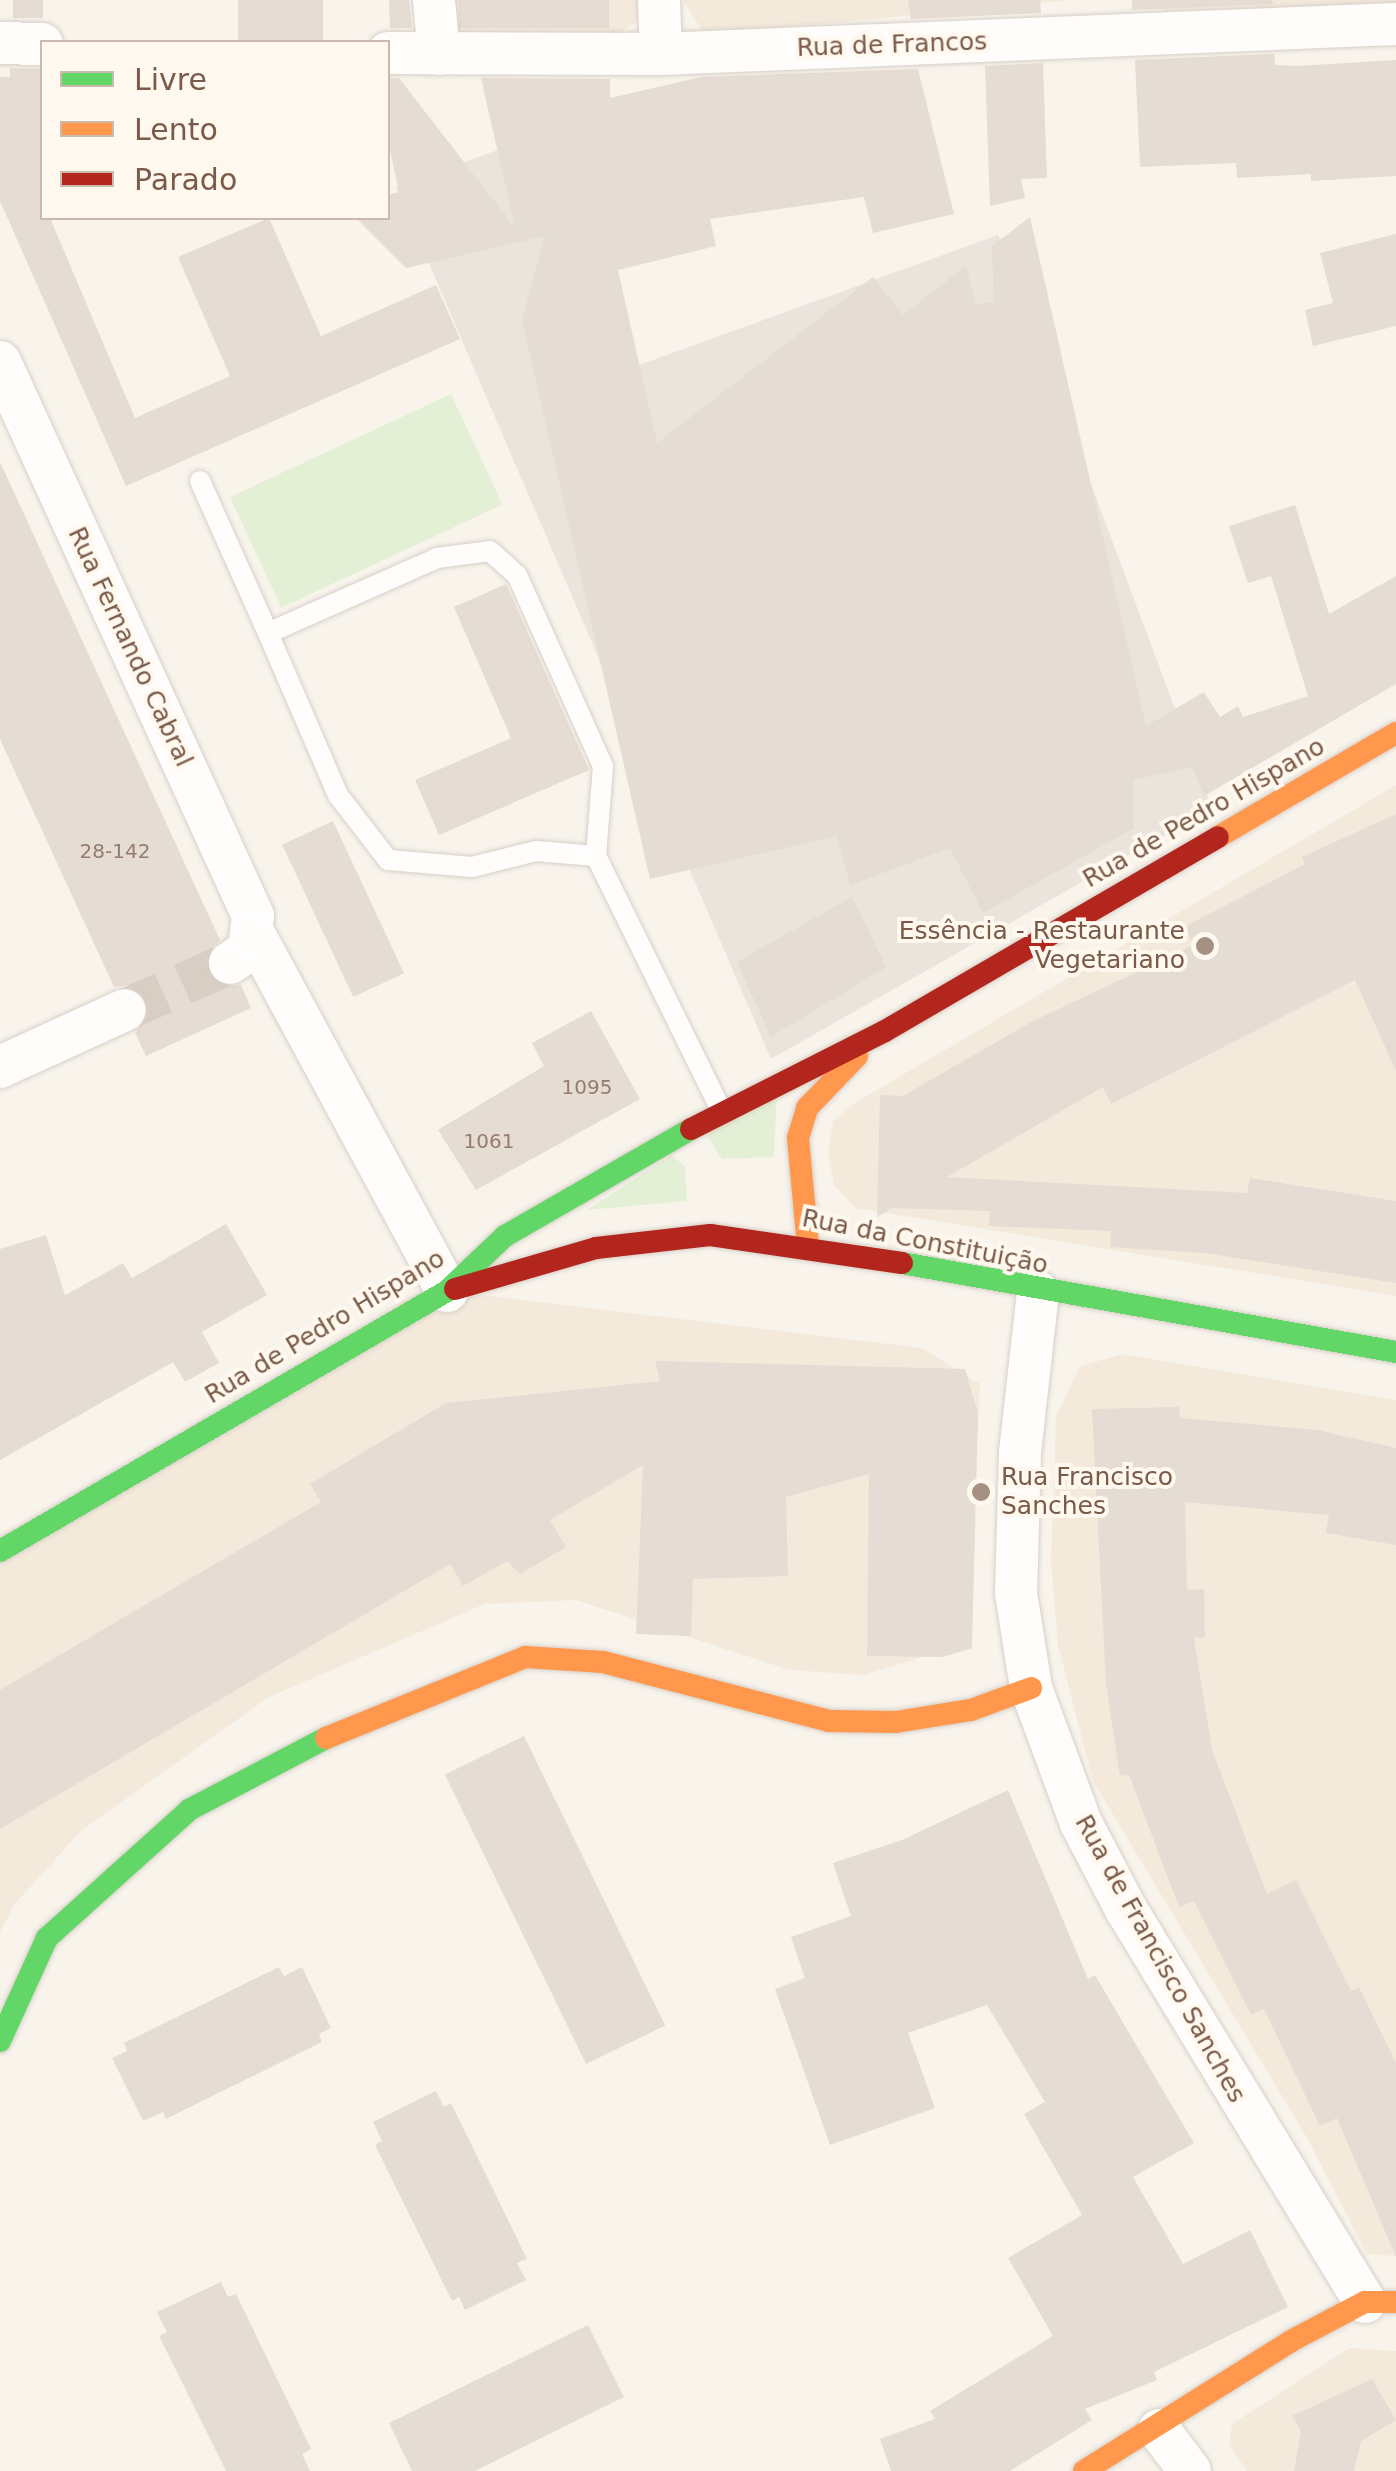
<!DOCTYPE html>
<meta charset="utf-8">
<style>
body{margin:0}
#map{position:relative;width:1396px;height:2471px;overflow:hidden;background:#f8f4ec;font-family:"DejaVu Sans",sans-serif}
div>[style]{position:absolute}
.residential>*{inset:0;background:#f4eadb}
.industrial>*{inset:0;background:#ebe4dc}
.green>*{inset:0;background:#e4f0d5;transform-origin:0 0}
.building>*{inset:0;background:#e5dcd3;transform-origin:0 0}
.street-tunnel>*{height:42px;margin-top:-21px;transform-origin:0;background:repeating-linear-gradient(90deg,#d8cec3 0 42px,transparent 0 63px)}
.roads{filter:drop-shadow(0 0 2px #d7d0c8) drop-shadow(0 0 2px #d7d0c8)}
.lane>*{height:20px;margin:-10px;padding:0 10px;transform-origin:10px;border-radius:10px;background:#fefdfc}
.street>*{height:42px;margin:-21px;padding:0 21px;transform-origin:21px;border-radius:21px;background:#fefdfc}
.fast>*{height:22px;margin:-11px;padding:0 11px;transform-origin:11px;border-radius:11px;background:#63d668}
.slow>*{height:22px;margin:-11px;padding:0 11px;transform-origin:11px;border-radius:11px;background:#ff974d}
.jam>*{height:22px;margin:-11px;padding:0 11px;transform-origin:11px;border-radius:11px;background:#b3261e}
.dots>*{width:28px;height:28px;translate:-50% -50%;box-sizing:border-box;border:5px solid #fff8ee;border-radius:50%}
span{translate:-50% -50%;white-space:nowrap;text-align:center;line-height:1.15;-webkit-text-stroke:8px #fff8ee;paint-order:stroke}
.number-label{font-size:20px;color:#967c6d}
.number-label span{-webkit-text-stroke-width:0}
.street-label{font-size:25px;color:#7a5a48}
.poi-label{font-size:25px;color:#7a5a48}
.right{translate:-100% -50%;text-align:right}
.left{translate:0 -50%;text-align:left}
.legend{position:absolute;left:40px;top:40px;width:350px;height:180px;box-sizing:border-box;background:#fff8ee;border:2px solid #cab9ac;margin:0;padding:12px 18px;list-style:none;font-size:30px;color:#7a5a48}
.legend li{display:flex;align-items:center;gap:20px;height:50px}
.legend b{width:50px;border:2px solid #cab9ac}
</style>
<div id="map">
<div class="residential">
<i style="clip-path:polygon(444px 0,642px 0,638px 21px,611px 37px,447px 31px)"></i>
<i style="clip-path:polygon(683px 0,1069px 0,705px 35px)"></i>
<i style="clip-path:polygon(1160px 0,1396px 0,1396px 5px,1165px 11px)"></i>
<i style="clip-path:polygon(1396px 785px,1396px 1296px,855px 1208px,834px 1185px,828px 1153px,833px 1121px,858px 1101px)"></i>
<i style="clip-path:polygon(447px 1291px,922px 1348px,980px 1384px,970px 1580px,946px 1650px,864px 1675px,789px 1670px,576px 1600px,485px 1604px,269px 1697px,81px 1831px,14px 1905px,0 1932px,0 1551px)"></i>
<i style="clip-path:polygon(1123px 1354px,1396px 1400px,1396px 2256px,1367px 2254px,1306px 2136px,1093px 1781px,1058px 1646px,1051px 1562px,1056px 1417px,1080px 1366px)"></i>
<i style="clip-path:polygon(1349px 2348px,1396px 2351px,1396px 2471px,1247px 2471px,1229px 2444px,1232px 2424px)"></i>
</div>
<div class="industrial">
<i style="clip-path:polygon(542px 134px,639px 365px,998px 235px,1212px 808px,771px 1059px,396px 187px)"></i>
</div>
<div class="green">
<i style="left:451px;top:394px;width:122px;height:244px;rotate:65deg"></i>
<i style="clip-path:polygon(777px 1094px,774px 1157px,722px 1159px,706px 1134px)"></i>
<i style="clip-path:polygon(672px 1155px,685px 1167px,687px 1201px,587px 1210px)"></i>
</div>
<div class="building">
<i style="left:13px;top:0;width:30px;height:18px"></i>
<i style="left:238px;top:0;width:85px;height:42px"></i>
<i style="clip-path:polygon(389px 0,409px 0,412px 28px,390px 28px)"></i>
<i style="left:459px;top:0;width:150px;height:28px"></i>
<i style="clip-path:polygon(908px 0,1040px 0,1041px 13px,911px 19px)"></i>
<i style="clip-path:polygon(1132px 0,1272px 0,1273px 4px,1132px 10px)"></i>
<i style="clip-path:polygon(1274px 54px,1275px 65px,1297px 66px,1396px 60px,1396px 176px,1311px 181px,1311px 174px,1237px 178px,1236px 163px,1140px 167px,1135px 60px)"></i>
<i style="clip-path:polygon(1043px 63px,1047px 178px,1021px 179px,1025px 198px,990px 206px,985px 66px)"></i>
<i style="clip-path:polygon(10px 68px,42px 69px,42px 218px,50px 218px,135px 418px,230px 376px,178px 257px,269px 218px,321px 336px,436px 285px,460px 339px,126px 486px,0 201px,0 77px,10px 77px)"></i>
<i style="clip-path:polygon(918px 69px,954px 214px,873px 233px,864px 197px,710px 219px,716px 246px,618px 270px,657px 443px,873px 277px,903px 315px,966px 266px,976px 304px,994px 302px,992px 246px,1030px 217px,1146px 726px,1204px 692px,1220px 717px,1238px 706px,1243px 717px,1308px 696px,1271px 576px,1248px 583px,1229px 526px,1295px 505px,1329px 614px,1396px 576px,1396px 684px,1204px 796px,1192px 767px,1133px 780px,1134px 828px,983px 913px,950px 848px,850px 885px,837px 836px,650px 879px,522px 320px,545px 236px,406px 268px,356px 218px,388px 218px,388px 195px,399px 192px,388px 141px,388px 78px,399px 78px,515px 228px,481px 78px,610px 79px,610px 98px,701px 77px)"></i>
<i style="clip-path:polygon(1396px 234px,1396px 326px,1313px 346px,1305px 310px,1333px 303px,1320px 253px)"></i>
<i style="clip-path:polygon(0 462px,220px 940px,207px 953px,209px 976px,220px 986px,241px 985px,251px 1008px,146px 1056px,135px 1033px,150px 1013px,147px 999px,128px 985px,114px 987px,0 739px)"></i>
<i style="clip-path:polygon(506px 584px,589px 770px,439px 835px,415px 780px,511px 738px,454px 607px)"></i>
<i style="clip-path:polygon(1396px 814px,1396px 1071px,1355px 980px,1111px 1104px,1103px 1087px,947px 1177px,1247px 1193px,1250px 1178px,1396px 1201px,1396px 1283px,1205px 1253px,1110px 1247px,1111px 1231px,989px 1226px,990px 1211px,892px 1208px,877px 1217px,880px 1095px,903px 1096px,1031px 1022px,1194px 945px,1184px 927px,1305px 864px,1302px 857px)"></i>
<i style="left:333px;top:821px;width:168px;height:56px;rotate:65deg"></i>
<i style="clip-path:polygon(852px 897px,886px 967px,771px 1037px,737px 962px)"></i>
<i style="clip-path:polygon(591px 1011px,640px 1099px,476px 1190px,438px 1130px,544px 1066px,532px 1043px)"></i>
<i style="clip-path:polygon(226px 1224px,267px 1295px,202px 1332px,219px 1363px,185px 1382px,173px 1362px,0 1460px,0 1249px,46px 1235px,65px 1295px,123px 1263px,132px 1278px)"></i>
<i style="clip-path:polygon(655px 1361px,965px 1369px,978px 1413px,972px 1648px,943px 1657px,867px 1656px,869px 1474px,786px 1497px,788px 1576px,693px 1579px,691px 1636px,636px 1634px,643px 1465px,550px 1520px,566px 1547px,520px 1574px,507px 1561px,463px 1586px,450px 1564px,0 1829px,0 1690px,321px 1502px,310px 1484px,446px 1403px,660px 1381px)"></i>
<i style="clip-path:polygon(1179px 1407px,1180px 1418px,1317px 1430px,1396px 1448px,1396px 1545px,1326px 1533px,1329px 1515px,1185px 1502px,1187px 1590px,1204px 1589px,1205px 1637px,1194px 1638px,1212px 1750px,1267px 1894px,1296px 1880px,1351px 1991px,1359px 1987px,1396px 2063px,1396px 2257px,1337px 2118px,1320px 2126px,1264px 2009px,1251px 2015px,1194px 1901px,1179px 1907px,1129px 1775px,1120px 1776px,1106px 1684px,1092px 1409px)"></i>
<i style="left:524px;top:1736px;width:322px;height:88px;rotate:64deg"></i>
<i style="clip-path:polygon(1008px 1790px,1088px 1979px,1095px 1975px,1194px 2143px,1133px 2177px,1183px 2264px,1250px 2230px,1288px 2307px,1154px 2372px,1157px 2380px,1085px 2409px,1092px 2420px,1010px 2471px,891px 2471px,880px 2439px,935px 2419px,930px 2411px,1053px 2336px,1008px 2258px,1082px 2215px,1024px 2114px,1045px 2102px,987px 2005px,908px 2033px,935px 2108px,830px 2145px,775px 1989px,805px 1978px,791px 1937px,851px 1916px,833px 1863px,902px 1840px)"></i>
<i style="clip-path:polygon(279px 1967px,284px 1976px,302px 1967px,331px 2028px,319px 2034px,322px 2042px,166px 2119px,163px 2112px,143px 2121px,112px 2058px,127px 2051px,124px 2043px)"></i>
<i style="clip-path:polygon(436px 2091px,444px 2107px,451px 2103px,527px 2259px,517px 2263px,526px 2280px,465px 2310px,459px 2297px,452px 2301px,375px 2145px,382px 2141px,373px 2122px)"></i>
<i style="clip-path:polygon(221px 2282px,228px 2297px,236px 2294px,311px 2449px,302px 2454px,310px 2471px,226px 2471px,159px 2336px,167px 2332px,157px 2312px)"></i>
<i style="clip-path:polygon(588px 2325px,624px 2397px,475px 2471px,412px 2471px,389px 2423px)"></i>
<i style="clip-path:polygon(1372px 2379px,1396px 2420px,1361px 2441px,1354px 2471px,1294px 2471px,1301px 2431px,1292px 2416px)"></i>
</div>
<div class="street-tunnel">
<i style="left:125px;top:1010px;width:115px;rotate:-24.1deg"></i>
</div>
<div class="roads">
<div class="lane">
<i style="left:200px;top:481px;width:167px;rotate:65.9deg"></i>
<i style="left:596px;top:856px;width:60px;rotate:-175.2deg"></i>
<i style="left:536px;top:851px;width:66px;rotate:166deg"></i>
<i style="left:472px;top:867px;width:84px;rotate:-175.2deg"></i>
<i style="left:388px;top:860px;width:82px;rotate:-127.6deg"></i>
<i style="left:338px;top:795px;width:176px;rotate:-113.4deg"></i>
<i style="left:268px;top:633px;width:185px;rotate:-23.9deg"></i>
<i style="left:437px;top:558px;width:53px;rotate:-7.5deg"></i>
<i style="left:490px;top:551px;width:36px;rotate:42deg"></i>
<i style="left:517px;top:575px;width:209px;rotate:65.8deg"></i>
<i style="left:603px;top:766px;width:90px;rotate:94.4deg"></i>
<i style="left:596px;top:856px;width:283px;rotate:63.8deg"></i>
</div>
<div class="street">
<i style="left:434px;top:0;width:54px;rotate:84.7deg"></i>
<i style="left:659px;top:0;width:54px;rotate:87.9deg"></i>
<i style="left:0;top:43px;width:42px;rotate:1.4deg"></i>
<i style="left:388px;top:53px;width:273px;rotate:0.2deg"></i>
<i style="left:661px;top:54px;width:736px;rotate:-2.34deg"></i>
<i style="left:0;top:362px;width:609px;rotate:65.45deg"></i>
<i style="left:253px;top:916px;width:34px;rotate:97deg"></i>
<i style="left:249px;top:950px;width:23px;rotate:146deg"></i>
<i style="left:254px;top:934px;width:406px;rotate:61.6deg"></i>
<i style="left:0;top:1067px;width:137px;rotate:-24.5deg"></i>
<i style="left:1038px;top:1292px;width:162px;rotate:96.4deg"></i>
<i style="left:1020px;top:1453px;width:140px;rotate:91.6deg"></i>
<i style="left:1016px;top:1593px;width:96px;rotate:81deg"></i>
<i style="left:1031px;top:1688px;width:144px;rotate:69.7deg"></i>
<i style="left:1081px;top:1823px;width:97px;rotate:62.4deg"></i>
<i style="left:1126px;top:1909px;width:460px;rotate:58.7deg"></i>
<i style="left:1159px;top:2430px;width:51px;rotate:52.9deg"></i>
</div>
<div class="fast">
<i style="left:902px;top:1263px;width:502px;rotate:10.21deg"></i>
<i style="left:0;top:1551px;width:517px;rotate:-30.18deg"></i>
<i style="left:447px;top:1291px;width:80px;rotate:-43.5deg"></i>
<i style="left:505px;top:1236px;width:215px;rotate:-29.9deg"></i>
<i style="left:0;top:2041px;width:113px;rotate:-65.5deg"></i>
<i style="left:47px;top:1938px;width:191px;rotate:-42deg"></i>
<i style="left:189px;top:1810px;width:155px;rotate:-27.7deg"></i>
</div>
<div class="slow">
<i style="left:1218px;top:837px;width:206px;rotate:-30.3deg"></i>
<i style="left:808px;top:1246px;width:108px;rotate:-95.3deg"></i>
<i style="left:798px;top:1138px;width:31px;rotate:-73deg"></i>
<i style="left:807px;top:1108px;width:72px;rotate:-46.1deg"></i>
<i style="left:326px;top:1738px;width:215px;rotate:-22.1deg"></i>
<i style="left:525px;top:1657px;width:78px;rotate:3.7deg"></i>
<i style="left:603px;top:1662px;width:234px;rotate:14.6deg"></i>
<i style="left:829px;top:1721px;width:67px;rotate:0.9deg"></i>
<i style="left:896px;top:1722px;width:76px;rotate:-9.1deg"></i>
<i style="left:971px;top:1710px;width:64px;rotate:-20.1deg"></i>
<i style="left:1084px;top:2471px;width:244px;rotate:-32.1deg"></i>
<i style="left:1291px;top:2341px;width:84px;rotate:-27.8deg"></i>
<i style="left:1365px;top:2302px;width:31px"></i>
</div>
<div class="jam">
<i style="left:691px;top:1129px;width:217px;rotate:-26.8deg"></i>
<i style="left:885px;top:1031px;width:385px;rotate:-30.2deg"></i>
<i style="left:455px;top:1289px;width:147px;rotate:-16.2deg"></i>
<i style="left:596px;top:1248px;width:115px;rotate:-6.5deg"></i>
<i style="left:710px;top:1235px;width:194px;rotate:8.3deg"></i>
</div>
</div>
<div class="dots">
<i style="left:1205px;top:946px;background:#a69081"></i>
<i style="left:981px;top:1492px;background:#a69081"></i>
</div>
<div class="number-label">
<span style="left:115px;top:851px">28-142</span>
<span style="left:587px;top:1087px">1095</span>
<span style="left:489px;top:1141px">1061</span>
</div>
<div class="street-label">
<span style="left:892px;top:45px;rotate:-2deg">Rua de Francos</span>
<span style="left:130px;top:647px;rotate:65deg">Rua Fernando Cabral</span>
<span style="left:1204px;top:813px;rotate:-30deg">Rua de Pedro Hispano</span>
<span style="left:925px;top:1242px;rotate:11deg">Rua da Constituição</span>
<span style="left:325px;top:1327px;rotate:-31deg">Rua de Pedro Hispano</span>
<span style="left:1160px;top:1959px;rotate:61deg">Rua de Francisco Sanches</span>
</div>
<div class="poi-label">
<span class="right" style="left:1185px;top:946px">Essência - Restaurante<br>Vegetariano</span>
<span class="left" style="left:1001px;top:1492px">Rua Francisco<br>Sanches</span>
</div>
<ul class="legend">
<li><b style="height:12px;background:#63d668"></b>Livre</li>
<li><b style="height:12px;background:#ff974d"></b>Lento</li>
<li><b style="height:12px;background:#b3261e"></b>Parado</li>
</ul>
</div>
